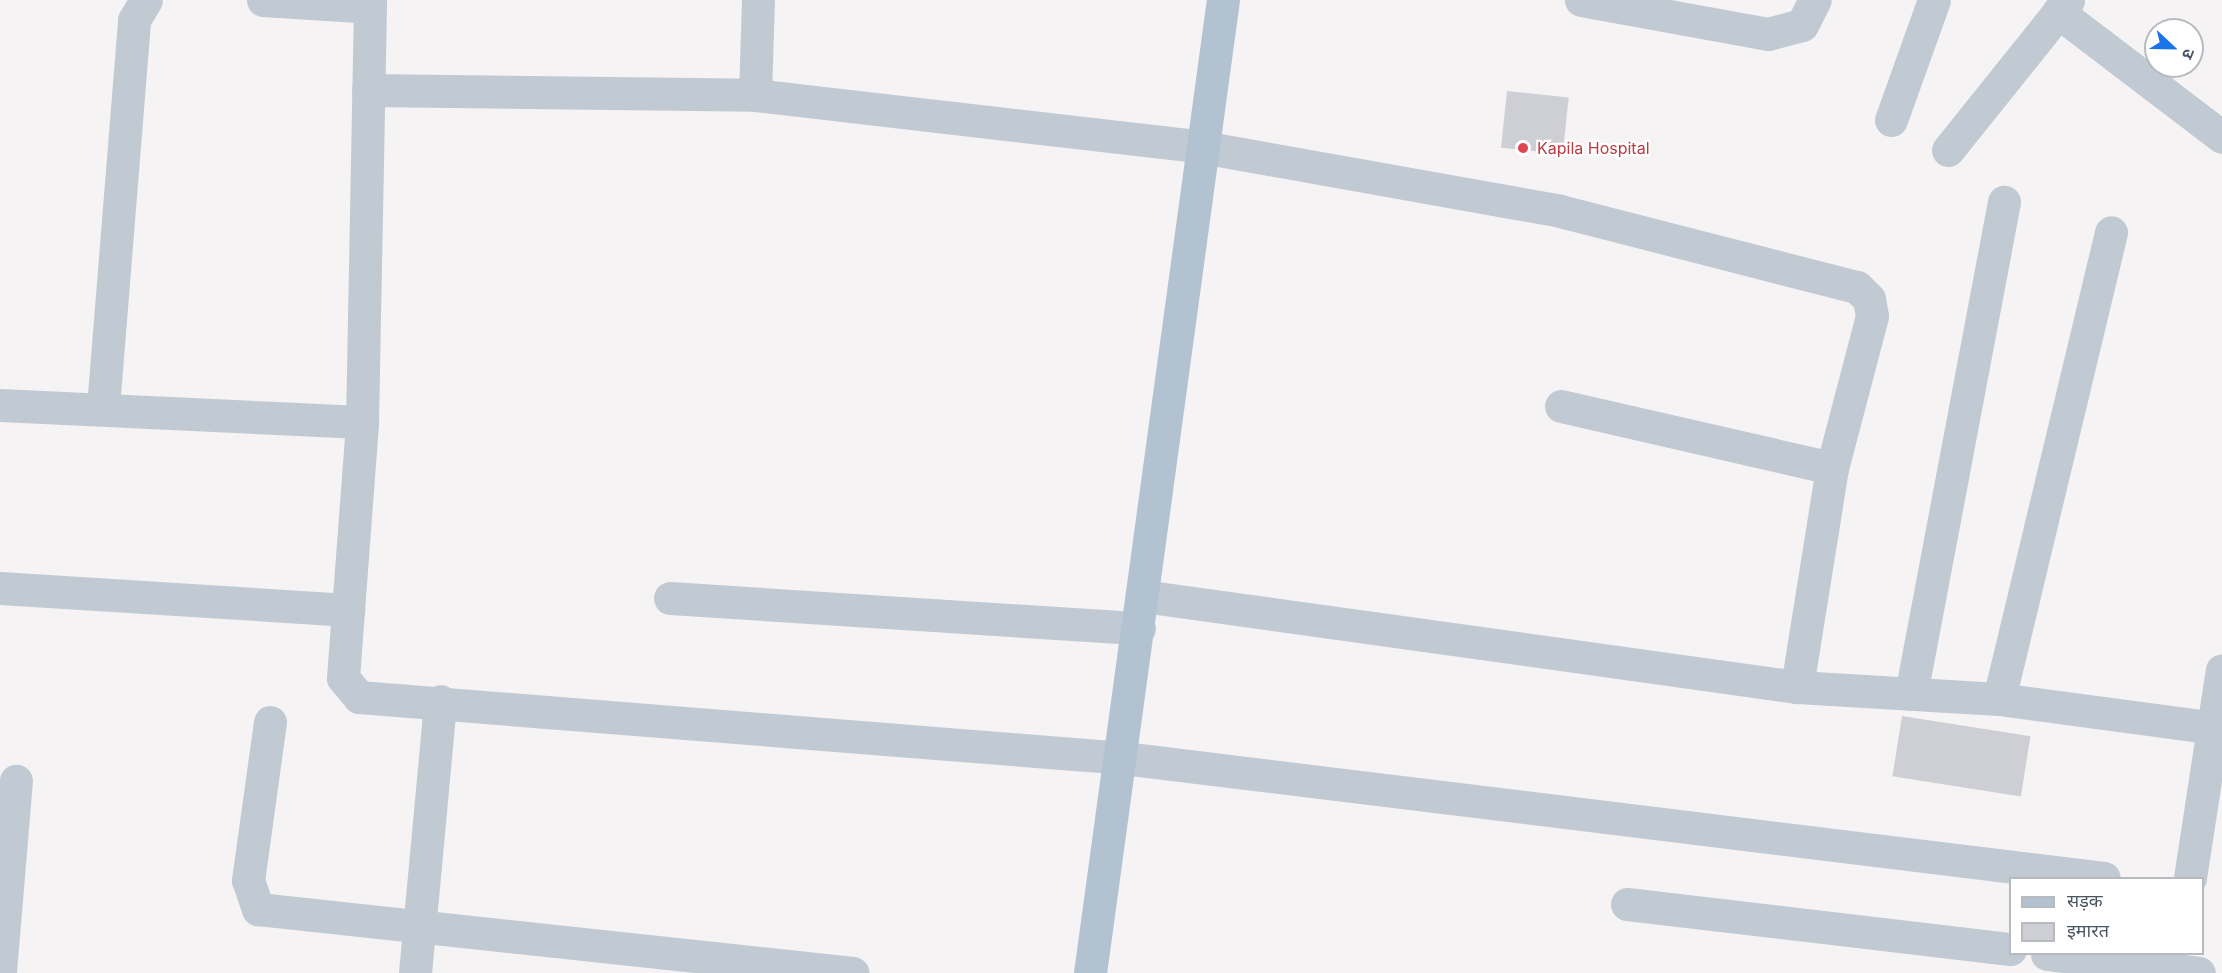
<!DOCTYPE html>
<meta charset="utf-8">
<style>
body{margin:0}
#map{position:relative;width:2222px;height:973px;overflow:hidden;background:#f5f3f3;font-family:Inter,"Noto Sans Devanagari",sans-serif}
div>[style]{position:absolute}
.building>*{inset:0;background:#cdcfd5;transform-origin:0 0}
.minor>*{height:33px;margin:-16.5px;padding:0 16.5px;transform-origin:16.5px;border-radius:16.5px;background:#c1cad2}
.major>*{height:33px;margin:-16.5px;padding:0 16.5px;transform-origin:16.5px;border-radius:16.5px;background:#b3c2d1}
.dots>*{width:16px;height:16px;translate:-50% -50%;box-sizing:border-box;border:3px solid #fff;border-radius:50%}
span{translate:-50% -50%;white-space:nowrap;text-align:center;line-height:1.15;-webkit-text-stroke:4.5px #fff;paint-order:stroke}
.health-label{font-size:16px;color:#be3a42}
.left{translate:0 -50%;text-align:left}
.legend{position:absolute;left:2009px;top:877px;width:195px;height:78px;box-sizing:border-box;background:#fff;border:2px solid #b7bbc0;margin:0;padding:8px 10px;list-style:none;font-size:18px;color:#4a5661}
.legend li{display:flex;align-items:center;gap:12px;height:30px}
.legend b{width:30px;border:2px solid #b7bbc0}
.north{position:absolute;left:2144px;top:18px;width:60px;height:60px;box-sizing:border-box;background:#fff;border:2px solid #b7bbc0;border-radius:50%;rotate:112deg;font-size:16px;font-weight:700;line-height:24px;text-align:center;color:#4a5661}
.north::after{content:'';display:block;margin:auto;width:21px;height:27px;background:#1a73e8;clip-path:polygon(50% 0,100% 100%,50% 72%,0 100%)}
</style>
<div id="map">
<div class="building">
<i style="left:1507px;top:91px;width:62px;height:57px;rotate:6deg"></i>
<i style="left:1902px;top:716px;width:130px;height:61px;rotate:9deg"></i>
</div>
<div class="minor">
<i style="left:263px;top:0;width:107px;rotate:3.7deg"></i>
<i style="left:1581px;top:0;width:190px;rotate:10.3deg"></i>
<i style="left:1768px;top:34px;width:35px;rotate:-15deg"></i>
<i style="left:1802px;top:25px;width:28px;rotate:-63deg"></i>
<i style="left:2058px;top:12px;width:206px;rotate:37.3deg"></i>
<i style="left:368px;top:90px;width:387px;rotate:0.7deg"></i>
<i style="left:755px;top:95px;width:450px;rotate:6.6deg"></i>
<i style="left:1202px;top:147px;width:364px;rotate:10.1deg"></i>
<i style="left:1560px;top:211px;width:307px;rotate:14.4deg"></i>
<i style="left:1857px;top:287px;width:17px;rotate:45deg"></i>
<i style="left:1869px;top:299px;width:17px;rotate:80deg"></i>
<i style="left:1872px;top:316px;width:157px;rotate:104.7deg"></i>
<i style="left:1832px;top:468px;width:222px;rotate:99.1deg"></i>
<i style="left:755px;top:95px;width:95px;rotate:-88.2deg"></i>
<i style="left:1891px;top:120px;width:127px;rotate:-70.3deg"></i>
<i style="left:1948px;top:150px;width:192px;rotate:-51.3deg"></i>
<i style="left:0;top:405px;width:362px;rotate:2.7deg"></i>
<i style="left:362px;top:422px;width:422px;rotate:-88.9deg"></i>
<i style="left:1561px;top:406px;width:278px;rotate:12.9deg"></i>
<i style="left:103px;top:407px;width:388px;rotate:-85.4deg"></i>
<i style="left:134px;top:20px;width:23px;rotate:-59deg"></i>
<i style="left:0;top:588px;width:349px;rotate:3.6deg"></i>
<i style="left:348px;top:610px;width:68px;rotate:94.2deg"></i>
<i style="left:343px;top:678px;width:25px;rotate:50deg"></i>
<i style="left:359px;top:697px;width:766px;rotate:4.56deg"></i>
<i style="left:1123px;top:758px;width:988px;rotate:6.97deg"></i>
<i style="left:1143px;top:596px;width:660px;rotate:7.92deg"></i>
<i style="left:1797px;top:687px;width:202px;rotate:3.4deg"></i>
<i style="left:1999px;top:699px;width:212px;rotate:7.6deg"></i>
<i style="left:670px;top:598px;width:470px;rotate:3.7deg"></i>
<i style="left:348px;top:610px;width:189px;rotate:-85.7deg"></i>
<i style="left:1911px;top:694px;width:501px;rotate:-79.3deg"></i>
<i style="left:1999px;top:699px;width:480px;rotate:-76.5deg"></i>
<i style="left:270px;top:722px;width:160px;rotate:97.9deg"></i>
<i style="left:248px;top:880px;width:31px;rotate:71deg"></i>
<i style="left:258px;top:909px;width:598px;rotate:6.14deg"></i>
<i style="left:2190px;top:878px;width:210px;rotate:-81.3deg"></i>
<i style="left:1627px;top:904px;width:386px;rotate:6.7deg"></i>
<i style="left:2047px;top:954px;width:153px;rotate:7.1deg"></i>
<i style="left:0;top:971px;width:191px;rotate:-85.2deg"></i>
<i style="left:415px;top:973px;width:273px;rotate:-84.7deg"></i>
</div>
<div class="major">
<i style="left:1090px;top:973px;width:982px;rotate:-82.22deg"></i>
</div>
<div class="dots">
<i style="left:1523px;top:148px;background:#e0444e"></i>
</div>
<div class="health-label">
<span class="left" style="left:1537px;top:148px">Kapila Hospital</span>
</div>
<ul class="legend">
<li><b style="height:8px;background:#b3c2d1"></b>सड़क</li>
<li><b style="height:16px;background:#cdcfd5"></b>इमारत</li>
</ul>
<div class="north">उ</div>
</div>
